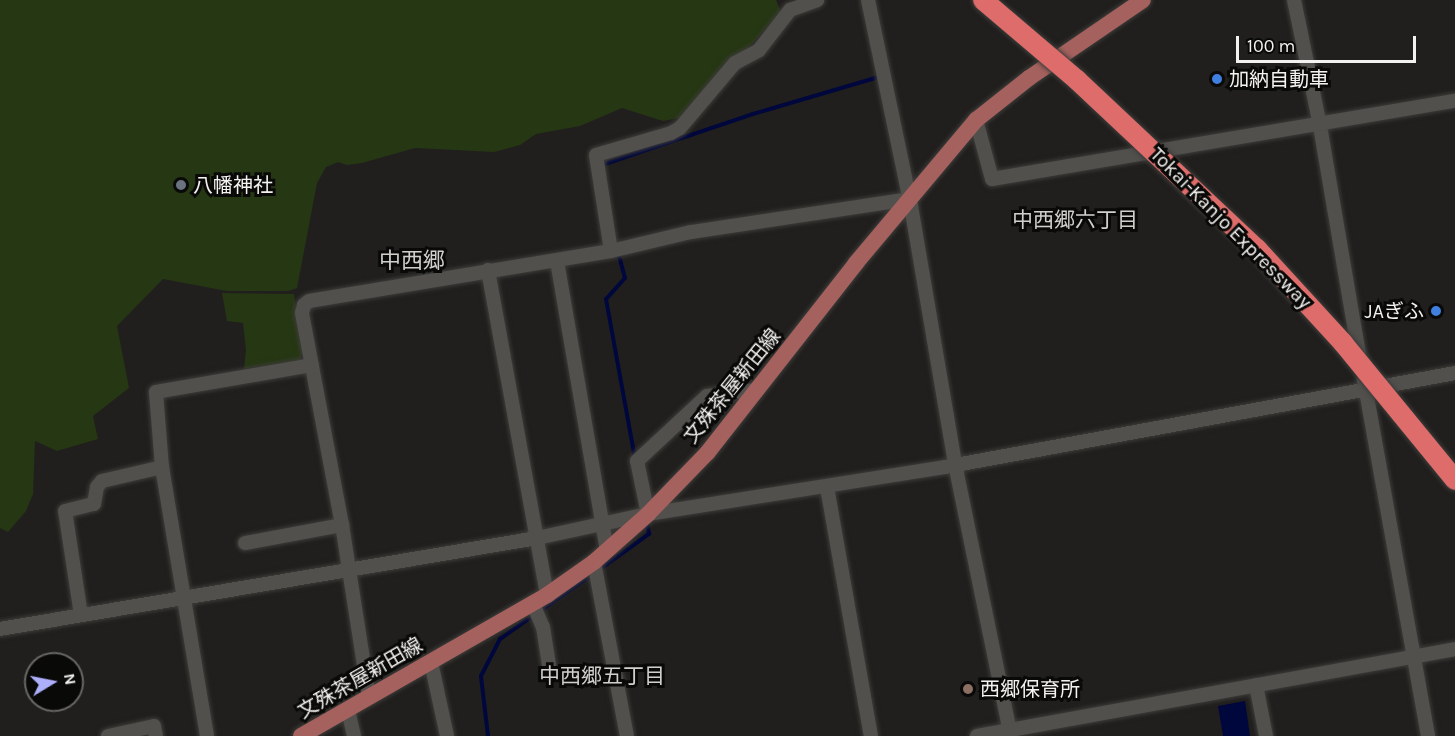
<!DOCTYPE html>
<meta charset="utf-8">
<style>
body{margin:0}
#map{position:relative;width:1455px;height:736px;overflow:hidden;background:#201f1d;font-family:Karla,"Noto Sans JP",sans-serif}
div>[style]{position:absolute}
.green>*{inset:0;background:#263713}
.water>*{inset:0;background:#00073c}
.stream>*{height:4px;margin:-2px;padding:0 2px;transform-origin:2px;border-radius:2px;background:#00073c}
.roads{filter:drop-shadow(0 0 2px #3d3c3a) drop-shadow(0 0 2px #3d3c3a)}
.minor>*{height:14px;margin:-7px;padding:0 7px;transform-origin:7px;border-radius:7px;background:#51504d}
.major>*{height:16px;margin:-8px;padding:0 8px;transform-origin:8px;border-radius:8px;background:#a5615e}
.bridges{filter:drop-shadow(0 0 2px #3d3c3a) drop-shadow(0 0 2px #3d3c3a)}
.highway-bridge>*{height:20px;margin:-10px;padding:0 10px;transform-origin:10px;border-radius:10px;background:#dd6c6a}
.dots>*{width:16px;height:16px;translate:-50% -50%;box-sizing:border-box;border:3px solid #090908;border-radius:50%}
span{translate:-50% -50%;white-space:nowrap;text-align:center;line-height:1.15;-webkit-text-stroke:6px #090908;paint-order:stroke}
.poi-label{font-size:20px;color:#f3f2f0}
.left{translate:0 -50%;text-align:left}
.right{translate:-100% -50%;text-align:right}
.street-label{font-size:20px;color:#f3f2f0}
.neighbourhood-label{font-size:21px;color:#d0cfcc}
.quarter-label{font-size:22px;color:#d0cfcc}
.north{position:absolute;left:24px;top:652px;width:60px;height:60px;box-sizing:border-box;background:#090908;border:2px solid #676665;border-radius:50%;rotate:80deg;font-size:16px;font-weight:700;line-height:24px;text-align:center;color:#f3f2f0}
.north::after{content:'';display:block;margin:auto;width:21px;height:27px;background:#adaffb;clip-path:polygon(50% 0,100% 100%,50% 72%,0 100%)}
.scale{position:absolute;left:1236px;top:36px;width:180px;height:27px;box-sizing:border-box;border:3px solid #f3f2f0;border-top:0;padding-left:8px;font-size:18px;line-height:21px;white-space:nowrap;color:#f3f2f0;-webkit-text-stroke:4px #090908;paint-order:stroke}
</style>
<div id="map">
<div class="green">
<i style="clip-path:polygon(0 0,776px 0,781px 12px,685px 117px,663px 121px,622px 108px,580px 126px,536px 134px,520px 145px,494px 152px,415px 148px,362px 163px,347px 165px,338px 162px,326px 167px,317px 183px,297px 288px,288px 291px,227px 291px,163px 279px,117px 326px,129px 388px,93px 416px,98px 439px,57px 451px,35px 441px,33px 494px,26px 511px,8px 532px,0 528px)"></i>
<i style="clip-path:polygon(222px 293px,294px 294px,303px 349px,300px 360px,244px 369px,246px 350px,243px 323px,227px 321px)"></i>
</div>
<div class="water">
<i style="clip-path:polygon(1245px 701px,1250px 736px,1223px 736px,1218px 706px)"></i>
</div>
<div class="stream">
<i style="left:602px;top:165px;width:159px;rotate:-18.7deg"></i>
<i style="left:753px;top:114px;width:131px;rotate:-16.4deg"></i>
<i style="left:879px;top:77px;width:3px;rotate:-90deg"></i>
<i style="left:618px;top:252px;width:27px;rotate:75deg"></i>
<i style="left:625px;top:278px;width:28px;rotate:132deg"></i>
<i style="left:606px;top:299px;width:163px;rotate:79.7deg"></i>
<i style="left:599px;top:570px;width:62px;rotate:-35.8deg"></i>
<i style="left:649px;top:534px;width:12px;rotate:-99deg"></i>
<i style="left:540px;top:611px;width:65px;rotate:-34.9deg"></i>
<i style="left:488px;top:736px;width:60px;rotate:-96.7deg"></i>
<i style="left:481px;top:676px;width:42px;rotate:-62.8deg"></i>
<i style="left:500px;top:639px;width:42px;rotate:-35.2deg"></i>
</div>
<div class="roads">
<div class="minor">
<i style="left:868px;top:0;width:210px;rotate:78.2deg"></i>
<i style="left:911px;top:206px;width:262px;rotate:80.3deg"></i>
<i style="left:955px;top:464px;width:273px;rotate:78.4deg"></i>
<i style="left:1294px;top:0;width:129px;rotate:78.3deg"></i>
<i style="left:1320px;top:126px;width:238px;rotate:80.3deg"></i>
<i style="left:976px;top:120px;width:61px;rotate:74.8deg"></i>
<i style="left:992px;top:179px;width:470px;rotate:-9.6deg"></i>
<i style="left:611px;top:251px;width:97px;rotate:-98.9deg"></i>
<i style="left:596px;top:155px;width:78px;rotate:-16.3deg"></i>
<i style="left:671px;top:133px;width:10px;rotate:-29deg"></i>
<i style="left:680px;top:128px;width:85px;rotate:-49.8deg"></i>
<i style="left:735px;top:63px;width:27px;rotate:-28deg"></i>
<i style="left:759px;top:50px;width:51px;rotate:-52.2deg"></i>
<i style="left:790px;top:10px;width:29px;rotate:-20deg"></i>
<i style="left:557px;top:261px;width:292px;rotate:80.2deg"></i>
<i style="left:488px;top:270px;width:330px;rotate:79.7deg"></i>
<i style="left:1364px;top:380px;width:362px;rotate:79.8deg"></i>
<i style="left:827px;top:487px;width:253px;rotate:80deg"></i>
<i style="left:648px;top:514px;width:54px;rotate:-101.7deg"></i>
<i style="left:637px;top:461px;width:96px;rotate:-42.9deg"></i>
<i style="left:707px;top:396px;width:49px;rotate:-7deg"></i>
<i style="left:245px;top:543px;width:99px;rotate:-10.5deg"></i>
<i style="left:594px;top:562px;width:177px;rotate:79.3deg"></i>
<i style="left:533px;top:604px;width:25px;rotate:67deg"></i>
<i style="left:543px;top:627px;width:38px;rotate:81deg"></i>
<i style="left:81px;top:615px;width:105px;rotate:-98.7deg"></i>
<i style="left:65px;top:511px;width:30px;rotate:-14deg"></i>
<i style="left:94px;top:504px;width:17px;rotate:-80deg"></i>
<i style="left:97px;top:487px;width:8px;rotate:-50deg"></i>
<i style="left:102px;top:481px;width:62px;rotate:-13.1deg"></i>
<i style="left:0;top:629px;width:545px;rotate:-9.62deg"></i>
<i style="left:537px;top:538px;width:114px;rotate:-12.2deg"></i>
<i style="left:648px;top:514px;width:301px;rotate:-9deg"></i>
<i style="left:945px;top:467px;width:519px;rotate:-10.44deg"></i>
<i style="left:431px;top:662px;width:76px;rotate:77.8deg"></i>
<i style="left:1256px;top:685px;width:52px;rotate:78.9deg"></i>
<i style="left:369px;top:697px;width:174px;rotate:-98.9deg"></i>
<i style="left:342px;top:525px;width:216px;rotate:-100.7deg"></i>
<i style="left:302px;top:313px;width:8px;rotate:-76deg"></i>
<i style="left:304px;top:305px;width:6px;rotate:-39deg"></i>
<i style="left:309px;top:301px;width:306px;rotate:-9.4deg"></i>
<i style="left:611px;top:251px;width:82px;rotate:-13.4deg"></i>
<i style="left:691px;top:232px;width:220px;rotate:-8.6deg"></i>
<i style="left:348px;top:710px;width:27px;rotate:77deg"></i>
<i style="left:108px;top:736px;width:47px;rotate:-12.3deg"></i>
<i style="left:154px;top:726px;width:10px;rotate:79deg"></i>
<i style="left:207px;top:736px;width:273px;rotate:-99.5deg"></i>
<i style="left:162px;top:467px;width:75px;rotate:-94.6deg"></i>
<i style="left:156px;top:392px;width:158px;rotate:-9.8deg"></i>
<i style="left:977px;top:736px;width:486px;rotate:-10.3deg"></i>
</div>
<div class="major">
<i style="left:301px;top:736px;width:284px;rotate:-29.8deg"></i>
<i style="left:547px;top:595px;width:57px;rotate:-35.1deg"></i>
<i style="left:594px;top:562px;width:72px;rotate:-41.6deg"></i>
<i style="left:648px;top:514px;width:86px;rotate:-45.9deg"></i>
<i style="left:708px;top:452px;width:240px;rotate:-51.9deg"></i>
<i style="left:856px;top:263px;width:187px;rotate:-50deg"></i>
<i style="left:976px;top:120px;width:68px;rotate:-38.4deg"></i>
<i style="left:1029px;top:78px;width:138px;rotate:-34.4deg"></i>
</div>
</div>
<div class="bridges">
<div class="highway-bridge">
<i style="left:983px;top:0;width:123px;rotate:40.4deg"></i>
<i style="left:1077px;top:80px;width:247px;rotate:43.2deg"></i>
<i style="left:1257px;top:249px;width:127px;rotate:47.5deg"></i>
<i style="left:1343px;top:343px;width:177px;rotate:50.7deg"></i>
</div>
</div>
<div class="dots">
<i style="left:1217px;top:79px;background:#3f7fe0"></i>
<i style="left:181px;top:185px;background:#6b7280"></i>
<i style="left:1436px;top:311px;background:#3f7fe0"></i>
<i style="left:968px;top:689px;background:#8d6e63"></i>
</div>
<div class="poi-label">
<span class="left" style="left:1229px;top:79px">加納自動車</span>
<span class="left" style="left:193px;top:185px">八幡神社</span>
<span class="right" style="left:1424px;top:311px">JAぎふ</span>
<span class="left" style="left:980px;top:689px">西郷保育所</span>
</div>
<div class="street-label">
<span style="left:1231px;top:228px;rotate:45deg">Tokai-Kanjo Expressway</span>
<span style="left:732px;top:386px;rotate:-51deg">文殊茶屋新田線</span>
<span style="left:360px;top:678px;rotate:-30deg">文殊茶屋新田線</span>
</div>
<div class="neighbourhood-label">
<span style="left:1075px;top:220px">中西郷六丁目</span>
<span style="left:602px;top:676px">中西郷五丁目</span>
</div>
<div class="quarter-label">
<span style="left:412px;top:262px">中西郷</span>
</div>
<div class="north">N</div>
<div class="scale">100 m</div>
</div>
